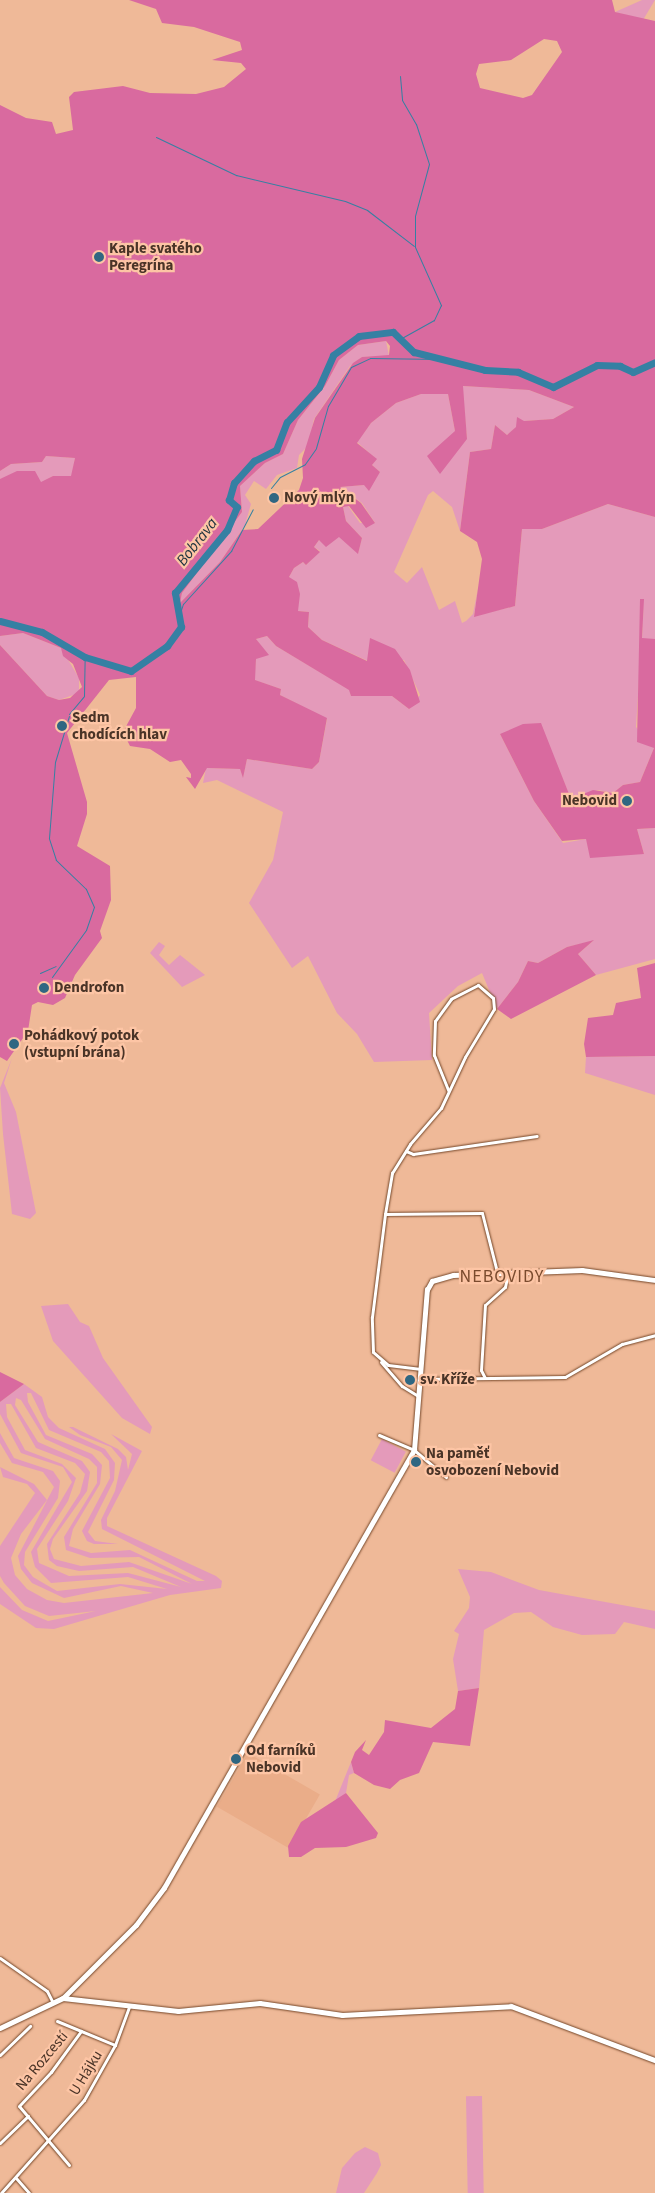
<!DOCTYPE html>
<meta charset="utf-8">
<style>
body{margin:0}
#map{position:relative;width:655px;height:2193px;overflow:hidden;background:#efb998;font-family:"Source Sans 3",sans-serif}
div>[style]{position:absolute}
.built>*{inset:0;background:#eaad89;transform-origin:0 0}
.green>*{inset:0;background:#e49aba;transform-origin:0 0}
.forest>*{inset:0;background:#d96a9f}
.stream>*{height:1px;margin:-0.5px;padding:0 0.5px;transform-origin:0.5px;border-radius:0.5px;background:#3580a3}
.river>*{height:7px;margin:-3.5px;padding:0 3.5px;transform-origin:3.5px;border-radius:3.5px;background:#3580a3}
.roads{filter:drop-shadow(0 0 1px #754729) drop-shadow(0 0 1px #754729)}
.street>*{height:3px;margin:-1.5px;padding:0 1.5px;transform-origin:1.5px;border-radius:1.5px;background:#fff}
.secondary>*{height:4.5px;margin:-2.25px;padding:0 2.25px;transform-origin:2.25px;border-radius:2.25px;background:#fff}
.dots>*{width:14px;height:14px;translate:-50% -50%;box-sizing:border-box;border:2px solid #fdc5a5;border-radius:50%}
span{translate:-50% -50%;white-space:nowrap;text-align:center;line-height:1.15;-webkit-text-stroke:4.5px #fdc5a5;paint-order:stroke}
.poi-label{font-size:15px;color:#4a3427;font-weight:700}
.left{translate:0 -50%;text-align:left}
.right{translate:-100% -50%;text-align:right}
.street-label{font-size:15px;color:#4a3427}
.water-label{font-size:16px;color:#1a313d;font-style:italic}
.quarter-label{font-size:18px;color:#7a4b2e;letter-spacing:1px}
</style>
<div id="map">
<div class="built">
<i style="left:248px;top:1753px;width:83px;height:62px;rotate:30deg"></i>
</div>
<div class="green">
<i style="clip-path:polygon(642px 0,655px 0,643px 20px,615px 12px)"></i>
<i style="clip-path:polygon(386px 341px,389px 356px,362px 357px,350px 366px,314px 419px,308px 446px,299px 455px,297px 468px,277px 475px,266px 489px,254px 481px,245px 495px,251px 504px,245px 525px,220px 562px,180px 603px,182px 593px,242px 512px,240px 486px,265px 463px,283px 454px,298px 420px,325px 386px,339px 360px,358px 345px)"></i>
<i style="clip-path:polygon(462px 386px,529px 390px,574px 407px,553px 419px,524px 421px,507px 435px,495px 425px,491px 449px,470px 452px,460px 531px,452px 507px,433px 491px,428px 495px,394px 572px,407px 583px,422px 567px,439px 610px,455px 601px,462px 623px,466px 621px,473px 614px,478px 588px,474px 616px,515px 606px,522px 529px,542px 529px,608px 504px,655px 517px,655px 639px,642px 639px,644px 599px,636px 727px,654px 748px,640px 782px,623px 785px,613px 793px,598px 790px,571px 799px,552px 753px,500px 734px,534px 801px,563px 843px,586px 839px,644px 854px,637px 829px,655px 828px,655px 959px,596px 975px,578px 954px,593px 941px,567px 947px,538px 963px,528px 961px,518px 982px,497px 1009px,482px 973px,458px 986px,429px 1013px,432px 1060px,374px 1062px,357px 1034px,337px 1013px,308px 956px,292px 968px,249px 903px,273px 860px,283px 812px,217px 780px,203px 783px,206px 768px,240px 769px,243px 777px,247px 759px,312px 769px,319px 762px,327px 719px,280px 695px,281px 689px,254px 680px,256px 659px,264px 651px,256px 639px,267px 636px,276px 646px,350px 690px,351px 696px,392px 696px,409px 709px,420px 695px,404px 660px,368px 661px,322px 640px,308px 627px,309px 612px,298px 611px,289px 577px,294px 568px,303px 562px,306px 565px,320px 551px,314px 547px,319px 540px,328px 545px,339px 536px,358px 553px,362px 538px,346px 521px,343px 507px,348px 506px,360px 523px,375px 523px,362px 503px,340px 487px,364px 485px,380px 472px,372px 465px,376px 459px,357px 442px,371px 423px,396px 403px,421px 394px,448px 394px,455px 431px,467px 439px)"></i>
<i style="clip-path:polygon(46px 456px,75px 458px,72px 476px,53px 476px,41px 483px,11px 477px,0 479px,0 471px,11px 464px,42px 462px)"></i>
<i style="clip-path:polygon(23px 633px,61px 648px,79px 678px,79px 693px,59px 700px,47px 696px,0 645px,0 636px)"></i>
<i style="clip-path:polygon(159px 942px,165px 946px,159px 955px,169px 965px,180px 955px,205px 975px,182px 987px,150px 953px)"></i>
<i style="clip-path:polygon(655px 1056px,655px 1095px,585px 1073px,586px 1057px)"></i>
<i style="clip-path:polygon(12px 1058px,4px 1083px,16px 1112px,36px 1213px,30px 1219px,12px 1214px,3px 1134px,0 1088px)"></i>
<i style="clip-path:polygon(68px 1304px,80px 1322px,89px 1326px,103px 1358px,152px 1427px,150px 1434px,122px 1418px,53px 1341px,41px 1306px)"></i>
<i style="clip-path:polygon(evenodd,24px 1384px,42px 1397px,48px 1417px,59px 1428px,105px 1449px,115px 1463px,114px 1480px,88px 1532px,95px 1541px,118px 1544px,94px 1544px,87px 1541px,82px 1531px,110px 1478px,109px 1461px,101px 1452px,49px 1430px,31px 1393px,27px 1393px,28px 1402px,46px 1435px,92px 1454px,102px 1465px,100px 1484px,73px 1529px,69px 1546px,91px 1553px,130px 1550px,197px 1581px,205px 1581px,102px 1529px,101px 1520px,115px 1491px,122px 1460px,111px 1447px,80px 1435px,69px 1427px,73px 1427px,118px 1449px,126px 1457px,128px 1470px,132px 1454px,111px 1434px,142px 1451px,107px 1518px,107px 1526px,216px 1576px,222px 1581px,221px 1588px,170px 1595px,54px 1629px,36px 1628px,0 1604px,0 1587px,22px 1610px,48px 1621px,96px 1611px,49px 1616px,25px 1606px,4px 1583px,0 1576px,0 1546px,35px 1493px,27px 1484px,3px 1477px,0 1467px,34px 1484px,47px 1500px,21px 1534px,11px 1558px,15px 1575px,27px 1589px,47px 1600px,64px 1603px,153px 1593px,121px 1586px,64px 1598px,32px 1583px,21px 1569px,18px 1556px,54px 1487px,43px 1472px,12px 1463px,0 1443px,0 1433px,14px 1458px,53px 1471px,60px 1481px,58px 1498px,25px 1552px,24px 1565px,33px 1577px,57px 1591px,120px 1584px,167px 1589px,128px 1577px,51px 1583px,35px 1567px,31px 1552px,72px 1482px,63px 1467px,21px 1453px,0 1414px,0 1402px,24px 1384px,16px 1398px,21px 1400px,45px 1439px,89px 1459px,97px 1467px,97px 1483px,64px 1537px,66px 1550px,90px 1558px,139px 1557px,192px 1584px,129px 1562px,81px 1566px,54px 1559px,50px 1549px,53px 1539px,87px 1491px,90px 1472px,82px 1461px,38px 1442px,15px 1405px,16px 1398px,24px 1384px,6px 1404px,11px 1404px,36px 1448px,75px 1463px,85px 1474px,80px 1493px,47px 1544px,49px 1560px,57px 1566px,79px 1571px,133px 1567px,181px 1587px,128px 1573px,69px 1576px,39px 1563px,37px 1549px,68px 1501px,76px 1478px,62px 1464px,25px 1450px,7px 1417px,6px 1404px)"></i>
<i style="left:382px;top:1439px;width:27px;height:24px;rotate:28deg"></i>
<i style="clip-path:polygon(458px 1569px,491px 1572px,539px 1590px,655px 1611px,655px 1629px,624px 1622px,615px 1634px,582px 1635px,553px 1627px,531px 1612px,514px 1613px,484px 1630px,479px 1688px,458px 1691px,453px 1659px,459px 1634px,454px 1631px,469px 1608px,470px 1597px)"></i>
<i style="clip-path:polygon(351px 1762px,354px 1773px,349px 1775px,346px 1793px,334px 1804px)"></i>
<i style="left:482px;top:2096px;width:97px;height:16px;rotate:89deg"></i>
<i style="clip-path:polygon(365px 2147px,378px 2153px,381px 2165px,377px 2173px,364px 2193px,336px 2193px,342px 2168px,355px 2153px)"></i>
</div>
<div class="forest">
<i style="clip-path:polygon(evenodd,129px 0,612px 0,615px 12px,655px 21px,655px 517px,608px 504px,542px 529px,522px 529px,515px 606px,474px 617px,482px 559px,477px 542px,460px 531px,470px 452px,491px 449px,495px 425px,507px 435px,516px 427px,517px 417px,524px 421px,553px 419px,574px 407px,529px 390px,463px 386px,467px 439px,440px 474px,427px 456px,455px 431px,448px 394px,421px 394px,396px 403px,371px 423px,357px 443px,377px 459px,372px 465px,380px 472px,369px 491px,364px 485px,340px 487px,361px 503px,375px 523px,366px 528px,349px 506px,343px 507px,346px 521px,362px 538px,358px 554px,339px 537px,326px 547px,319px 540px,314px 547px,320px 552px,306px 565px,303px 562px,294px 568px,289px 577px,297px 582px,300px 594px,298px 611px,309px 612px,308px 627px,322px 640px,367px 661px,370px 638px,395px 649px,410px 670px,420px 702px,409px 709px,392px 696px,351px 696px,349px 690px,276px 646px,267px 636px,256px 639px,269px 655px,256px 659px,255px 680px,281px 689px,280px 695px,327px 718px,319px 762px,312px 769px,247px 759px,243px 778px,240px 769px,207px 768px,195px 789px,186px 777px,191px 778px,191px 774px,181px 760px,170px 762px,150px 749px,130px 746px,123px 732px,136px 708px,136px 677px,109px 680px,67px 733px,87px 802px,87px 814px,77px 846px,110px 866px,111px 900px,100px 931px,102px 938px,75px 975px,65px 998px,53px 1005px,38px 1002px,32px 1005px,28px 1031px,7px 1061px,0 1057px,0 645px,47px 696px,59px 700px,70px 698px,82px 687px,73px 664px,63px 656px,61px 648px,23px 633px,0 636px,0 479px,17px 471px,35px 471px,41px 482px,53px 476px,71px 476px,75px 458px,46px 456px,42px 462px,11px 464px,0 471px,0 105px,26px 118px,52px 122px,56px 134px,73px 130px,69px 97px,74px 92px,123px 86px,150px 93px,196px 94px,224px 87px,246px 69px,241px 63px,212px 60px,242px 50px,240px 42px,194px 27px,162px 23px,156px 9px,129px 0,544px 39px,557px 41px,562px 52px,532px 95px,523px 98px,480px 88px,476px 74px,479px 64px,511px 60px,544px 39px,129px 0,386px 341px,390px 346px,389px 355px,362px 357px,353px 363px,315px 418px,302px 459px,303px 478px,299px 490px,258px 529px,242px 530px,220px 562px,180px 603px,182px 593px,242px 512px,240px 486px,265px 463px,283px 454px,298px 420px,325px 386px,339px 360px,358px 345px,386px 341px)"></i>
<i style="clip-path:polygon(640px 599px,644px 599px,642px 638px,655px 639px,655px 828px,637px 829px,644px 854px,590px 858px,586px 839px,562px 841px,534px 801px,500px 734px,523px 724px,541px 723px,571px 799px,593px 790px,613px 793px,623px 785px,640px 782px,654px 748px,637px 742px)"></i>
<i style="clip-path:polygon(594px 940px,578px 954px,596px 975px,511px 1019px,497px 1009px,518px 982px,528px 961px,538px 963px,567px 947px)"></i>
<i style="clip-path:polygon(655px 963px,655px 1056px,586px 1057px,584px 1044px,588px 1018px,613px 1015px,616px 1003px,641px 998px,637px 968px)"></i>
<i style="clip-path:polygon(0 1372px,24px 1384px,0 1402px)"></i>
<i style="clip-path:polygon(479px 1688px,470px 1746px,433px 1742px,419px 1773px,400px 1780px,390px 1789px,374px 1785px,354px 1773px,351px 1762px,355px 1752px,366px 1740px,362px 1750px,369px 1755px,384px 1732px,385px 1720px,431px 1728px,455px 1709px,458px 1691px)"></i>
<i style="clip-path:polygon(346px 1793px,378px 1833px,376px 1838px,346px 1847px,315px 1848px,301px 1857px,289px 1857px,288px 1846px,301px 1822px)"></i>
</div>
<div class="stream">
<i style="left:400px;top:76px;width:24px;rotate:85deg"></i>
<i style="left:402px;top:100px;width:28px;rotate:60deg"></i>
<i style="left:416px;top:124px;width:42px;rotate:72deg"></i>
<i style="left:429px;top:164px;width:54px;rotate:105.1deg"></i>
<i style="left:415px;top:216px;width:31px;rotate:90deg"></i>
<i style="left:415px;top:247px;width:64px;rotate:65.9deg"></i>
<i style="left:441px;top:305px;width:17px;rotate:115deg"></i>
<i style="left:434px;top:320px;width:37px;rotate:151deg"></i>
<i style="left:156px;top:137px;width:89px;rotate:25.4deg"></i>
<i style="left:236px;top:175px;width:112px;rotate:13.4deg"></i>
<i style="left:345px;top:201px;width:24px;rotate:22deg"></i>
<i style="left:367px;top:210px;width:59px;rotate:37.5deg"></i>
<i style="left:271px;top:488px;width:14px;rotate:-51deg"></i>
<i style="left:280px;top:477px;width:28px;rotate:-27deg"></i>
<i style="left:305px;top:464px;width:19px;rotate:-55deg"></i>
<i style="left:316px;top:448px;width:44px;rotate:-74.1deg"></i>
<i style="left:328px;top:406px;width:45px;rotate:-59.5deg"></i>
<i style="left:351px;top:367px;width:21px;rotate:-25deg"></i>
<i style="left:370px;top:358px;width:70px;rotate:0.8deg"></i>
<i style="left:178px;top:619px;width:16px;rotate:-72deg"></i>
<i style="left:183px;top:604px;width:72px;rotate:-47.8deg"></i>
<i style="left:231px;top:551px;width:47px;rotate:-62.4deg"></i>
<i style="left:69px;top:714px;width:23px;rotate:-50deg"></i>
<i style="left:84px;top:696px;width:39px;rotate:-89deg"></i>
<i style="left:40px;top:973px;width:17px;rotate:-24deg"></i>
<i style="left:52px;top:977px;width:58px;rotate:-54.1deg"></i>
<i style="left:86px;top:930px;width:24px;rotate:-71deg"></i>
<i style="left:94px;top:907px;width:20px;rotate:-114deg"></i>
<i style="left:86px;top:889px;width:42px;rotate:-136deg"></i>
<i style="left:56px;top:860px;width:23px;rotate:-108deg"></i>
<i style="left:49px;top:838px;width:76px;rotate:-85.5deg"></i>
<i style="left:55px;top:762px;width:48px;rotate:-73.1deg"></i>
</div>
<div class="river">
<i style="left:0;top:621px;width:43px;rotate:14.7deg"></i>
<i style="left:42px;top:632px;width:50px;rotate:30.2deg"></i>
<i style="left:85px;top:657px;width:48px;rotate:16.9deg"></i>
<i style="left:131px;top:671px;width:44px;rotate:-34.8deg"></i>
<i style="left:167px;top:646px;width:24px;rotate:-54deg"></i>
<i style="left:181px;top:627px;width:35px;rotate:-100deg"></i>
<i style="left:175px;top:593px;width:82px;rotate:-50.5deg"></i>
<i style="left:227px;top:530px;width:25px;rotate:-67deg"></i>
<i style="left:237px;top:507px;width:11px;rotate:-139deg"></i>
<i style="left:229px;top:500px;width:18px;rotate:-74deg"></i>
<i style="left:234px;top:483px;width:30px;rotate:-48deg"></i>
<i style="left:254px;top:461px;width:25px;rotate:-27deg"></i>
<i style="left:276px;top:450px;width:30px;rotate:-69deg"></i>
<i style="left:287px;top:422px;width:47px;rotate:-47.6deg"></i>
<i style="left:319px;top:387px;width:35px;rotate:-66deg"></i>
<i style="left:333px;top:355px;width:32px;rotate:-36deg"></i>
<i style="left:359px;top:336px;width:34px;rotate:-7deg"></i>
<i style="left:393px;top:332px;width:29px;rotate:44deg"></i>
<i style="left:414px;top:352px;width:73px;rotate:14.2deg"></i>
<i style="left:485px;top:370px;width:33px;rotate:3deg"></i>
<i style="left:518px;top:372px;width:38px;rotate:23deg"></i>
<i style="left:553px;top:387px;width:49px;rotate:-26.6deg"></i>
<i style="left:597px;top:365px;width:23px;rotate:2deg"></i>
<i style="left:620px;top:366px;width:14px;rotate:25deg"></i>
<i style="left:633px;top:372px;width:24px;rotate:-24deg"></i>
</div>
<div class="roads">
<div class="street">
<i style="left:406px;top:1151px;width:8px;rotate:23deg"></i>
<i style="left:413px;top:1154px;width:125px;rotate:-8.3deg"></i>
<i style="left:385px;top:1214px;width:97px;rotate:-0.6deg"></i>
<i style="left:482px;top:1213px;width:61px;rotate:75.7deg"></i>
<i style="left:381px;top:1362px;width:32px;rotate:49deg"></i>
<i style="left:402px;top:1386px;width:19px;rotate:32deg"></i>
<i style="left:421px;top:1369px;width:33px;rotate:-173deg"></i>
<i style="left:388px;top:1365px;width:20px;rotate:-139deg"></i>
<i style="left:373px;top:1352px;width:35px;rotate:-92deg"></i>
<i style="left:372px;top:1317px;width:104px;rotate:-82.8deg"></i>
<i style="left:385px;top:1214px;width:42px;rotate:-80.3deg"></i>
<i style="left:392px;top:1173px;width:34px;rotate:-58deg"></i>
<i style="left:410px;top:1144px;width:48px;rotate:-49.3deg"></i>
<i style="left:441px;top:1108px;width:56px;rotate:-64.8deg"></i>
<i style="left:465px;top:1057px;width:56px;rotate:-58.9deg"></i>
<i style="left:494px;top:1009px;width:11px;rotate:-95deg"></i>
<i style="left:493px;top:998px;width:20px;rotate:-139deg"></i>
<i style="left:478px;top:985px;width:30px;rotate:153deg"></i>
<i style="left:451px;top:999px;width:27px;rotate:126deg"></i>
<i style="left:435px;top:1021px;width:34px;rotate:92deg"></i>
<i style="left:434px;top:1055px;width:38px;rotate:68deg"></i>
<i style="left:485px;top:1378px;width:9px;rotate:-117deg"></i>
<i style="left:481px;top:1370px;width:65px;rotate:-86.5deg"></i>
<i style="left:485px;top:1305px;width:27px;rotate:-42deg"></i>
<i style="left:505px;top:1287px;width:14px;rotate:-78deg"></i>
<i style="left:420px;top:1379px;width:145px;rotate:-0.8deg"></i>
<i style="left:565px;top:1377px;width:66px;rotate:-30.1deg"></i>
<i style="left:622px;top:1344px;width:34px;rotate:-15deg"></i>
<i style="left:379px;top:1435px;width:38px;rotate:23deg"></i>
<i style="left:414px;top:1450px;width:42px;rotate:40.2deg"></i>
<i style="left:0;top:1958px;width:57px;rotate:35.1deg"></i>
<i style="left:47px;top:1991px;width:13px;rotate:63deg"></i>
<i style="left:57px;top:2021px;width:63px;rotate:22.5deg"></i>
<i style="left:0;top:2055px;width:42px;rotate:-44deg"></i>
<i style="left:0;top:2143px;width:39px;rotate:-44deg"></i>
<i style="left:69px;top:2165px;width:77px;rotate:-130.3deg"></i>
<i style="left:19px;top:2106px;width:47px;rotate:-46.7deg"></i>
<i style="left:51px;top:2072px;width:51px;rotate:-53.8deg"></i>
<i style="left:16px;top:2178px;width:20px;rotate:49deg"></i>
<i style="left:1px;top:2193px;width:125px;rotate:-48.3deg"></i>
<i style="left:84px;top:2100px;width:63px;rotate:-60.6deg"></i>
<i style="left:115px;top:2045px;width:40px;rotate:-69.8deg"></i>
</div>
<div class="secondary">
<i style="left:63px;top:1998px;width:116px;rotate:6.4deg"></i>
<i style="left:178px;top:2011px;width:82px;rotate:-5.6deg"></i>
<i style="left:260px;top:2003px;width:83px;rotate:8.3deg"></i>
<i style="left:342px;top:2015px;width:169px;rotate:-3deg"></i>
<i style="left:511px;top:2006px;width:154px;rotate:20.6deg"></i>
<i style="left:0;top:2028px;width:70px;rotate:-25.5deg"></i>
<i style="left:63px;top:1998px;width:103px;rotate:-45deg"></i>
<i style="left:136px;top:1925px;width:46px;rotate:-52.9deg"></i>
<i style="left:164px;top:1888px;width:504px;rotate:-60.28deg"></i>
<i style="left:414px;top:1450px;width:161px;rotate:-85.4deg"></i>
<i style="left:427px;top:1290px;width:10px;rotate:-61deg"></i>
<i style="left:432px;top:1281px;width:22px;rotate:-16deg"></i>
<i style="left:453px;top:1275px;width:129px;rotate:-2.2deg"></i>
<i style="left:582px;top:1270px;width:74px;rotate:7.8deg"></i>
</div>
</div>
<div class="dots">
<i style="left:99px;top:257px;background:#306782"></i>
<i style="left:274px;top:498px;background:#306782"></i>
<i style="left:62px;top:726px;background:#306782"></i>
<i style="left:627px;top:801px;background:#306782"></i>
<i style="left:44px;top:988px;background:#306782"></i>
<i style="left:14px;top:1044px;background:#306782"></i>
<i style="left:410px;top:1380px;background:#306782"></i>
<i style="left:416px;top:1462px;background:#306782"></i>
<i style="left:236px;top:1759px;background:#306782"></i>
</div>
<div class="poi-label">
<span class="left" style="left:109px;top:257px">Kaple svatého<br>Peregrína</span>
<span class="left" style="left:284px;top:498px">Nový mlýn</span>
<span class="left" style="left:72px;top:726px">Sedm<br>chodících hlav</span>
<span class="right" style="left:617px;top:801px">Nebovid</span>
<span class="left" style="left:54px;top:988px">Dendrofon</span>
<span class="left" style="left:24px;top:1044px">Pohádkový potok<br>(vstupní brána)</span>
<span class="left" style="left:420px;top:1380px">sv. Kříže</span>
<span class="left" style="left:426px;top:1462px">Na paměť<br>osvobození Nebovid</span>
<span class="left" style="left:246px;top:1759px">Od farníků<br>Nebovid</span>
</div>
<div class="street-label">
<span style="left:42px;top:2061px;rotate:-50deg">Na Rozcestí</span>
<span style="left:86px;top:2073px;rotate:-59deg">U Hájku</span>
</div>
<div class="water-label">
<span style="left:197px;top:542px;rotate:-52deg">Bobrava</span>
</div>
<div class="quarter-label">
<span style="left:502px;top:1277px">NEBOVIDY</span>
</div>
</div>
